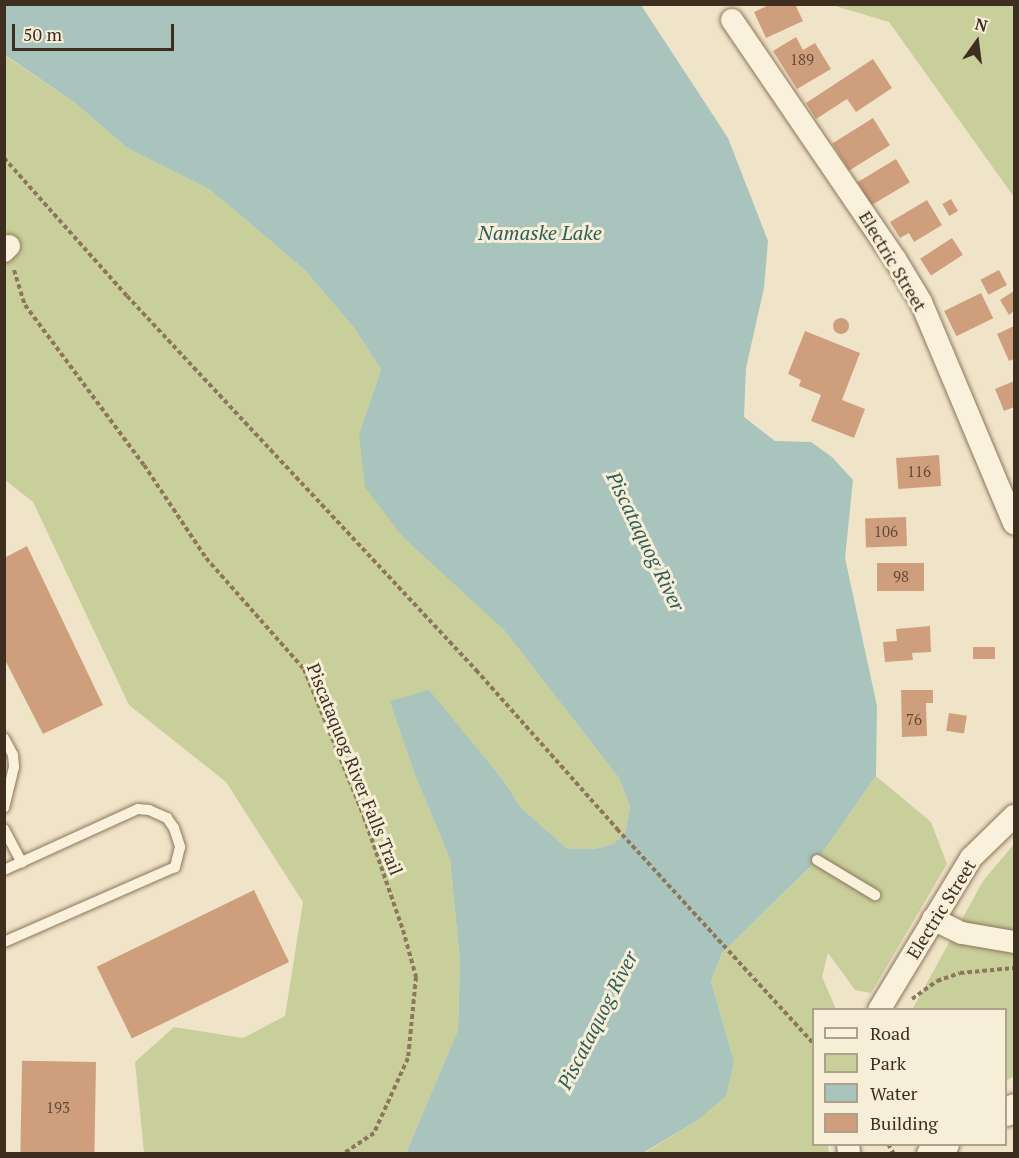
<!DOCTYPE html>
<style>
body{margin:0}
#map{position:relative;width:1019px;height:1158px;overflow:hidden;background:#f0e4c8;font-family:"PT Serif",serif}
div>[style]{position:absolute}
.green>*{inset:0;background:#c9cf9b}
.water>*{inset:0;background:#a9c4bc}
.building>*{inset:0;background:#cf9f7d;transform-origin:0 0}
.round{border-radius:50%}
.path>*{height:4px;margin-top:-2px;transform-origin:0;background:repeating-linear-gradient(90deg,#8d765c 0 4.5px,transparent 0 7.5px)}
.roads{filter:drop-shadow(0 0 2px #8d765c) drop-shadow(0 0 2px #8d765c)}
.service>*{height:10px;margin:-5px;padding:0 5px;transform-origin:5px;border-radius:5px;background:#faf1dc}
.minor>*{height:22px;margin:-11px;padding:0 11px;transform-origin:11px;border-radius:11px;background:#faf1dc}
.tertiary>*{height:27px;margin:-13.5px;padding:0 13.5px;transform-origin:13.5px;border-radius:13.5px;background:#faf1dc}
span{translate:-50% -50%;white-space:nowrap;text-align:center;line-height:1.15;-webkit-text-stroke:6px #f7eed8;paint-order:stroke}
.number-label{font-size:15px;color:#624a37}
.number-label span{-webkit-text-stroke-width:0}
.street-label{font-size:18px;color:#3d2e20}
.water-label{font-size:20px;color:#2f5d5a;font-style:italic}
.frame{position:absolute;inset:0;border:6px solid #3d2e20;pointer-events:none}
.legend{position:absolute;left:812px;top:1008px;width:195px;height:138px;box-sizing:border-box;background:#f7eed8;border:2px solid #ada18e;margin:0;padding:8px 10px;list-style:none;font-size:18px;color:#3d2e20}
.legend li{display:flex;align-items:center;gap:12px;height:30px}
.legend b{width:30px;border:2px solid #ada18e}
.north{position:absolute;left:947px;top:12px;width:60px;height:60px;-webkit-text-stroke:4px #f7eed8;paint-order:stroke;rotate:14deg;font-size:16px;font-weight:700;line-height:24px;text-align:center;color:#3d2e20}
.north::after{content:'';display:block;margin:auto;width:21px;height:27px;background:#3d2e20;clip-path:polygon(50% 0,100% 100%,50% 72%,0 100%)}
.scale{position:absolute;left:12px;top:24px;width:162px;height:27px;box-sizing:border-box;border:3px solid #3d2e20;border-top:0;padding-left:8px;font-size:18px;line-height:21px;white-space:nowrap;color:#3d2e20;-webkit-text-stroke:4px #f7eed8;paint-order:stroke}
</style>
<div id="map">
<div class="green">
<i style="clip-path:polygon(832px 5px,1014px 5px,1014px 197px,889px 22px)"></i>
<i style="clip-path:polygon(4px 55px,74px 102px,127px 148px,209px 189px,304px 269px,355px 329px,381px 370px,359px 434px,477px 602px,504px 630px,619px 778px,630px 807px,625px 833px,613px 844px,594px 849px,568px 849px,521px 808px,504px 781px,429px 691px,391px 701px,415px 775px,450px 859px,460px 962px,458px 1030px,406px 1153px,144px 1153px,135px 1062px,174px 1027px,243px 1038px,285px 1016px,303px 902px,226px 782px,129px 705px,33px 502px,5px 480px)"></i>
<i style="clip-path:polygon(876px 776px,931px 822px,947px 864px,871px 993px,855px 990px,828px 953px,822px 977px,836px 1009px,814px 1010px,814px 1144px,828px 1145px,829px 1153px,643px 1154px,695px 1122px,734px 1061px,711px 981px,722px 953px,817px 860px)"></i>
<i style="clip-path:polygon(1014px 844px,1014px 1076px,1006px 1081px,1006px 1010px,912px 1010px,983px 881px)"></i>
</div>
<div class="water">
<i style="clip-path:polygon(5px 5px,641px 5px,728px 138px,768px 241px,764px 288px,746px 368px,744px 417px,775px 441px,811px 442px,832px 457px,853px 480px,845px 558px,877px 706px,876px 776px,817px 860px,722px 953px,711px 981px,734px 1061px,726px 1096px,695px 1122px,643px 1153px,406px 1153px,458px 1030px,460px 962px,450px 859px,415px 775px,390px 701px,429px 690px,504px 781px,521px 808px,568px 849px,594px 849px,613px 844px,625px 833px,630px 807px,619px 778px,504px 630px,402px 536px,365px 487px,359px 434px,381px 370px,355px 329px,304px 269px,209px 189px,127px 148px,74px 102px,5px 55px)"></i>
</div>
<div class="building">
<i style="clip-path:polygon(771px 4px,795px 4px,803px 21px,766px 38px,754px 12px)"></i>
<i style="clip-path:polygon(796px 37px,803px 50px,815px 43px,831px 69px,797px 89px,773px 51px)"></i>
<i style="clip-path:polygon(873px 59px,892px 88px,856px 112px,847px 99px,816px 119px,806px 103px)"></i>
<i style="left:873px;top:118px;width:32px;height:48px;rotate:58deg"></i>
<i style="left:896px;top:159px;width:27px;height:45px;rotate:59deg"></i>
<i style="left:951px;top:199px;width:14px;height:10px;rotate:60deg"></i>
<i style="clip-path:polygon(927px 200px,942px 225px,914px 242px,909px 233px,900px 238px,890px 222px)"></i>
<i style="left:952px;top:238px;width:20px;height:38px;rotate:57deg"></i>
<i style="left:999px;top:270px;width:17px;height:21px;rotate:62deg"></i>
<i style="clip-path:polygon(1014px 291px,1014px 311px,1009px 315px,1000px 300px)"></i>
<i style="left:981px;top:293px;width:28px;height:41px;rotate:64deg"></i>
<i class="round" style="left:833px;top:318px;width:16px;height:16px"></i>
<i style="clip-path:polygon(1014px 326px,1014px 359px,1009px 361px,997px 334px)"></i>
<i style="clip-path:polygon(805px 331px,860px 353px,842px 400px,865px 409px,854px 438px,811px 421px,821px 395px,799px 386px,801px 380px,788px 374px)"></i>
<i style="clip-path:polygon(1014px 381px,1014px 407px,1004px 411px,995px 389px)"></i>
<i style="left:939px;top:455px;width:31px;height:43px;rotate:86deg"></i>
<i style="left:906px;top:517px;width:29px;height:41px;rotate:88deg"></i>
<i style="clip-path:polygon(27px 546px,103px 705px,43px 734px,4px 658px,4px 558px)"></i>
<i style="left:877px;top:563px;width:47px;height:28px"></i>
<i style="clip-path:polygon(930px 626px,931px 652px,912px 653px,913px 660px,885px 662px,883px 642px,897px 641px,896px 629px)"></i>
<i style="left:973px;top:647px;width:22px;height:12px"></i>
<i style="clip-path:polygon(901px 690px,933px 690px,933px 703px,926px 703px,927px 736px,902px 737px)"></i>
<i style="left:949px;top:713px;width:18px;height:18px;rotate:9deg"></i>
<i style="left:254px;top:890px;width:80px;height:175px;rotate:64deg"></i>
<i style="left:96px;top:1062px;width:92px;height:74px;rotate:91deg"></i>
</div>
<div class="path">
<i style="left:4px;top:158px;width:185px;rotate:48.3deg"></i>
<i style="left:127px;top:296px;width:512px;rotate:46.98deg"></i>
<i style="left:476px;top:670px;width:213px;rotate:48.4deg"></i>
<i style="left:617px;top:829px;width:292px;rotate:47.5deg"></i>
<i style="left:14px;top:270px;width:37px;rotate:73deg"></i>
<i style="left:25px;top:305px;width:199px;rotate:53.4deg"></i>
<i style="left:144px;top:465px;width:112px;rotate:56.3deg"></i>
<i style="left:206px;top:558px;width:148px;rotate:48.6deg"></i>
<i style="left:304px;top:669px;width:160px;rotate:67.9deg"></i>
<i style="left:364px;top:817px;width:120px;rotate:71deg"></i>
<i style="left:403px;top:930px;width:49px;rotate:74.5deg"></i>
<i style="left:416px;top:977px;width:81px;rotate:95.6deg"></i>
<i style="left:408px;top:1058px;width:82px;rotate:114.4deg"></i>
<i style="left:374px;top:1133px;width:37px;rotate:146deg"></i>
<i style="left:912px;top:999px;width:31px;rotate:-36deg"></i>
<i style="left:937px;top:981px;width:24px;rotate:-19deg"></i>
<i style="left:960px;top:973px;width:54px;rotate:-5.3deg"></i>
<i style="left:888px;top:1144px;width:12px;rotate:59deg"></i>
</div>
<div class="roads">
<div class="service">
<i style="left:4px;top:738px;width:19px;rotate:62deg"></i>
<i style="left:13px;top:755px;width:12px;rotate:85deg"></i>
<i style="left:14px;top:767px;width:42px;rotate:103.7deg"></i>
<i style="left:4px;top:829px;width:38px;rotate:62deg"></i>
<i style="left:817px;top:860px;width:68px;rotate:31.1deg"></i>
<i style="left:4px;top:870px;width:147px;rotate:-24.5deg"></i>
<i style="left:138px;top:809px;width:11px;rotate:5deg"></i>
<i style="left:149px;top:810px;width:20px;rotate:24deg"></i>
<i style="left:167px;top:818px;width:12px;rotate:55deg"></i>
<i style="left:174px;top:828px;width:20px;rotate:72deg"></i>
<i style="left:180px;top:847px;width:21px;rotate:104deg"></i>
<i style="left:175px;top:867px;width:187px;rotate:156.3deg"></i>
</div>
<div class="minor">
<i style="left:732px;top:20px;width:289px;rotate:55.7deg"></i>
<i style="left:895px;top:259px;width:50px;rotate:58.8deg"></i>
<i style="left:921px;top:302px;width:240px;rotate:67.2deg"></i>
<i style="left:4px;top:251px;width:7px;rotate:-45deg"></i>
<i style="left:933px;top:919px;width:32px;rotate:26deg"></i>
<i style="left:962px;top:933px;width:53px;rotate:9.8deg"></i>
<i style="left:879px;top:1010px;width:178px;rotate:-58.8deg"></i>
<i style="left:971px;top:858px;width:60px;rotate:-44.3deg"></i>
<i style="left:848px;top:1144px;width:10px;rotate:84deg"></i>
</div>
<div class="tertiary">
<i style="left:1006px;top:1112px;width:9px;rotate:-32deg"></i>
<i style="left:930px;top:1154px;width:18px;rotate:-34deg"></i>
</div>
</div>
<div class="number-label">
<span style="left:802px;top:60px">189</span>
<span style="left:919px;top:472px">116</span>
<span style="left:886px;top:532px">106</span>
<span style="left:901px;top:577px">98</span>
<span style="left:914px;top:720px">76</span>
<span style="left:58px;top:1108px">193</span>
</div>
<div class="street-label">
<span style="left:893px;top:261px;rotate:59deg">Electric Street</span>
<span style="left:355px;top:769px;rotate:68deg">Piscataquog River Falls Trail</span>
<span style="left:941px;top:909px;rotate:-58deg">Electric Street</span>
</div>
<div class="water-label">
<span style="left:540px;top:232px">Namaske Lake</span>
<span style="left:646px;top:541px;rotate:64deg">Piscataquog River</span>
<span style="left:597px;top:1020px;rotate:-63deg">Piscataquog River</span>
</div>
<div class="frame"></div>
<ul class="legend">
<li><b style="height:8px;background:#faf1dc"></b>Road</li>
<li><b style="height:16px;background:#c9cf9b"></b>Park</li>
<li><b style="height:16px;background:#a9c4bc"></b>Water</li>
<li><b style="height:16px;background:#cf9f7d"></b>Building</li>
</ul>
<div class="north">N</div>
<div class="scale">50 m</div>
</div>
